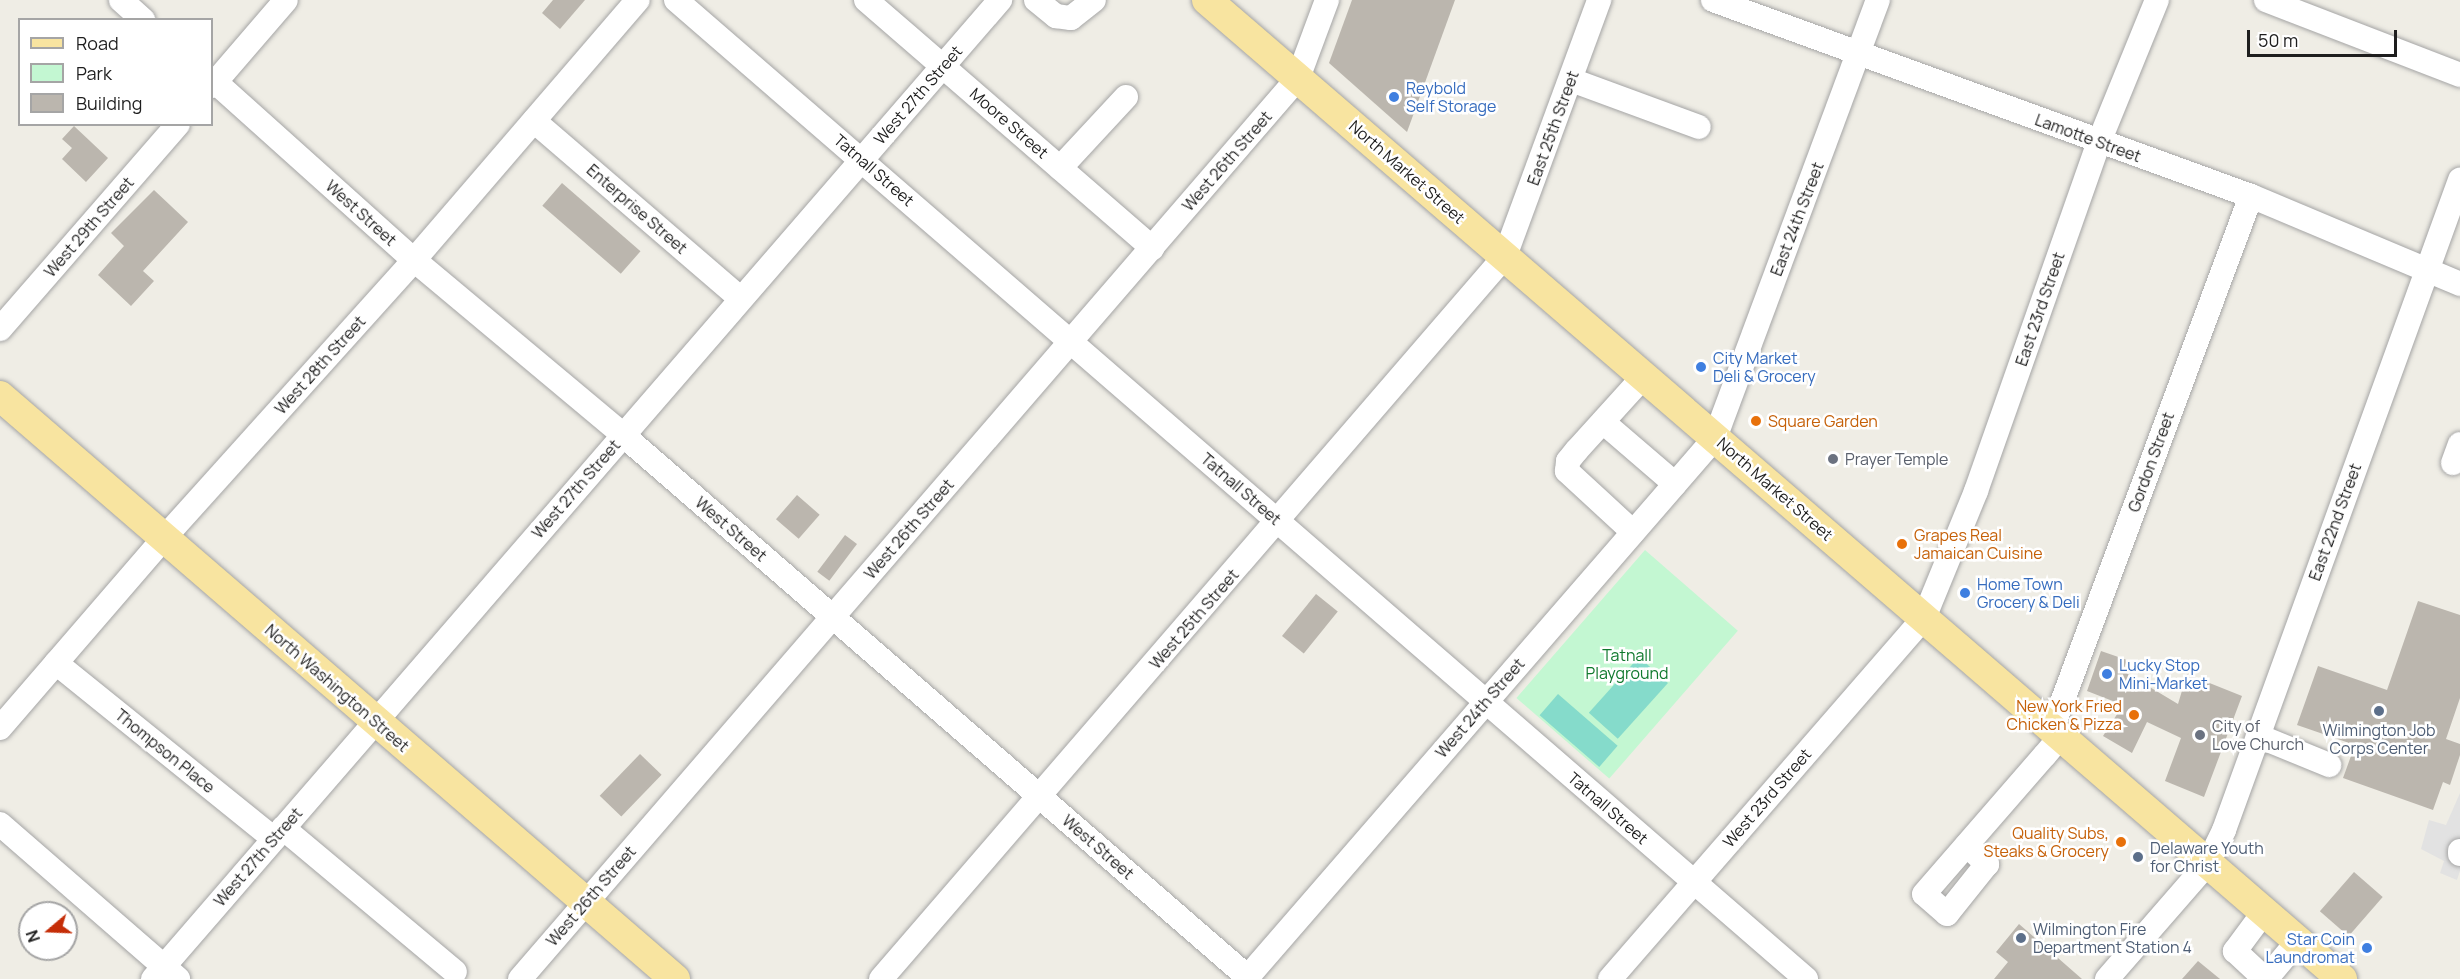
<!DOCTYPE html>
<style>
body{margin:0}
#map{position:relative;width:2460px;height:979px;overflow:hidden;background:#efede5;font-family:Manrope,sans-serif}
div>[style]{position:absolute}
.park>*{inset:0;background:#c3f7d2;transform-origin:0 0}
.pitch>*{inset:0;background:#85dbcb;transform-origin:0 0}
.parking>*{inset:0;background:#e2e2e2}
.building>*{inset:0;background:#bbb6ae;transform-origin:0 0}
.roads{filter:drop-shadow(0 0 2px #a5a5a5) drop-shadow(0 0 2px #a5a5a5)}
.minor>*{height:24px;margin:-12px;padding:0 12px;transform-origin:12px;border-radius:12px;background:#fff}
.major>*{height:30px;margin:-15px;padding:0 15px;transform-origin:15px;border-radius:15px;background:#f8e4a0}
.dots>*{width:16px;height:16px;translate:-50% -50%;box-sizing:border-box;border:3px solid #fff;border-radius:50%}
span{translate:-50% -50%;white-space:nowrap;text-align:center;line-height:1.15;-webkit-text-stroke:5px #fff;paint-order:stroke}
.shop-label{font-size:16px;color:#366cbe}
.left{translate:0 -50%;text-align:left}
.right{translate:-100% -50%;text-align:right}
.street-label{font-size:16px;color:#1e1e1e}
.food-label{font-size:16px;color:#c56008}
.worship-label{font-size:16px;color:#5b616d}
.park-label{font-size:16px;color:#0f792d}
.service-label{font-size:16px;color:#4e5e75}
.legend{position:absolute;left:18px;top:18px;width:195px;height:108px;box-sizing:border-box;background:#fff;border:2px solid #a5a5a5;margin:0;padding:8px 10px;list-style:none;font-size:18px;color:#1e1e1e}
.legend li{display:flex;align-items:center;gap:12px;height:30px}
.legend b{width:30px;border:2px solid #a5a5a5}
.north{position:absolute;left:18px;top:901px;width:60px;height:60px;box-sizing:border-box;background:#fff;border:2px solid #a5a5a5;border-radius:50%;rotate:251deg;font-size:16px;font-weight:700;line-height:24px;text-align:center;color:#1e1e1e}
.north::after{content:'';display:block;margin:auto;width:21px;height:27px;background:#c52d07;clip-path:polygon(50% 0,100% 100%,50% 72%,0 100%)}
.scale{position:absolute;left:2247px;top:30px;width:150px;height:27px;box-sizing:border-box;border:3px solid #1e1e1e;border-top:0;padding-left:8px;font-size:18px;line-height:21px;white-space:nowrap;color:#1e1e1e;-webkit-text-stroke:4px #fff;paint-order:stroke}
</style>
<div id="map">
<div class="park">
<i style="left:1645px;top:550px;width:123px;height:196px;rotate:41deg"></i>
</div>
<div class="pitch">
<i style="left:1639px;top:657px;width:39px;height:75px;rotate:42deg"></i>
<i style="left:1558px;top:694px;width:79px;height:28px;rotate:41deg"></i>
</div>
<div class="parking">
<i style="clip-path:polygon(2460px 793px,2460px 871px,2457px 880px,2440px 873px,2444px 861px,2421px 849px,2429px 820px,2446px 825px)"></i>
</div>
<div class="building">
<i style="clip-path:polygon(553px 0,585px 0,560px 29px,542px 13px)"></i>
<i style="clip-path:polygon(1352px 0,1455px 0,1407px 132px,1329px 63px)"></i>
<i style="clip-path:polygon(74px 126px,108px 158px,86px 182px,62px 159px,72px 148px,62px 139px)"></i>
<i style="left:562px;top:183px;width:104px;height:30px;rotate:41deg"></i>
<i style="clip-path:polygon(154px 190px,188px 222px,143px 271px,154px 281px,131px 306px,98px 275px,124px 246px,111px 233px)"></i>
<i style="left:797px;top:495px;width:30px;height:32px;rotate:41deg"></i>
<i style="left:845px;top:535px;width:15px;height:46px;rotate:37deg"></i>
<i style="left:1316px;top:594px;width:28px;height:54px;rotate:39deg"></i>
<i style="clip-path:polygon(2418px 601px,2460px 615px,2460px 698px,2446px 739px,2460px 744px,2460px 755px,2450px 785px,2443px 782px,2433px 810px,2343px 778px,2355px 745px,2297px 725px,2318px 666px,2387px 690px)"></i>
<i style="clip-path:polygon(2101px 651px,2127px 660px,2123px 671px,2178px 704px,2187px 674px,2242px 696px,2204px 797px,2165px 781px,2181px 738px,2147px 722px,2132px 753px,2103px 736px,2123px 705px,2087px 691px)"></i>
<i style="left:640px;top:754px;width:30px;height:58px;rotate:44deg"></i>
<i style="left:2354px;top:872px;width:38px;height:52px;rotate:41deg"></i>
<i style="clip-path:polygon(2019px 924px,2082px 979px,1994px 979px,2008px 962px,1996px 952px)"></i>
<i style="clip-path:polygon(2198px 961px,2220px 979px,2182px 979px)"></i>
</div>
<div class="roads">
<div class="minor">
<i style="left:121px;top:0;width:30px;rotate:42deg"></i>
<i style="left:676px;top:0;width:1495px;rotate:40.9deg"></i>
<i style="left:866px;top:0;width:379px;rotate:40.9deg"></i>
<i style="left:1036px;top:0;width:26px;rotate:39deg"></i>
<i style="left:1056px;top:16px;width:15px;rotate:8deg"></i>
<i style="left:1071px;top:18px;width:29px;rotate:-38deg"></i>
<i style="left:1713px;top:0;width:573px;rotate:20.02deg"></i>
<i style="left:2251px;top:196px;width:227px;rotate:22.8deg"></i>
<i style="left:2266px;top:0;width:208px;rotate:21.1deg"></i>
<i style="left:212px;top:79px;width:271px;rotate:41.9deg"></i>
<i style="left:414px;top:260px;width:273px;rotate:39.9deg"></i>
<i style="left:623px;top:435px;width:830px;rotate:40.95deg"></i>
<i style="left:1571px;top:80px;width:136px;rotate:20.2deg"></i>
<i style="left:212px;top:86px;width:113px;rotate:-49.3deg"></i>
<i style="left:534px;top:121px;width:272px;rotate:40.7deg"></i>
<i style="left:1060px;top:168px;width:97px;rotate:-47.1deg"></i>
<i style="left:0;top:329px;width:271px;rotate:-49deg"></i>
<i style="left:1603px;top:422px;width:95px;rotate:40.7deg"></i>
<i style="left:2453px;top:463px;width:20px;rotate:-70deg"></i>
<i style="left:1633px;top:532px;width:90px;rotate:-137.3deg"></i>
<i style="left:1567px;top:471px;width:10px;rotate:-84deg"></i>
<i style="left:1568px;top:461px;width:14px;rotate:-51deg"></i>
<i style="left:1577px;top:450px;width:100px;rotate:-47.8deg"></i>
<i style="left:56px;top:663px;width:280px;rotate:38.9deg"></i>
<i style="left:0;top:728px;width:251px;rotate:-49.2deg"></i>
<i style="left:164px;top:538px;width:374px;rotate:-48deg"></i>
<i style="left:414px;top:260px;width:343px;rotate:-49.3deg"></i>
<i style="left:2052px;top:729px;width:569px;rotate:-69.53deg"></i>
<i style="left:2258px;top:736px;width:77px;rotate:22.2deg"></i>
<i style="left:0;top:824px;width:236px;rotate:41deg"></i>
<i style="left:283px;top:828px;width:224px;rotate:39.9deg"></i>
<i style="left:1967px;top:845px;width:28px;rotate:44deg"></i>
<i style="left:1987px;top:864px;width:64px;rotate:128.7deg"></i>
<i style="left:1947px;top:914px;width:30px;rotate:-139deg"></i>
<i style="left:1924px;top:894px;width:184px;rotate:-49deg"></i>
<i style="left:2045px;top:755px;width:25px;rotate:-50deg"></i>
<i style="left:2460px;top:851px;width:3px;rotate:90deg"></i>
<i style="left:2264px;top:912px;width:49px;rotate:126.6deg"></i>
<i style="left:2235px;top:951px;width:41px;rotate:43deg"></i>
<i style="left:153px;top:979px;width:1295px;rotate:-49.13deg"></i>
<i style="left:520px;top:979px;width:1190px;rotate:-49.19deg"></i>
<i style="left:1298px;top:78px;width:83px;rotate:-69.6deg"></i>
<i style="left:881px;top:979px;width:955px;rotate:-49.2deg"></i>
<i style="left:1505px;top:256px;width:273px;rotate:-69.8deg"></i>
<i style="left:1246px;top:979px;width:716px;rotate:-49.08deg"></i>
<i style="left:1715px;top:438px;width:467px;rotate:-69.6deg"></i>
<i style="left:1610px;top:979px;width:478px;rotate:-49deg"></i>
<i style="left:1924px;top:618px;width:137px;rotate:-67.7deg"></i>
<i style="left:1976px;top:491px;width:370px;rotate:-70.6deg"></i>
<i style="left:2099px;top:142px;width:153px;rotate:-67.8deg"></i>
<i style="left:2107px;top:979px;width:154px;rotate:-49deg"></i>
<i style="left:2208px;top:863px;width:37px;rotate:-64deg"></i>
<i style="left:2224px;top:830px;width:692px;rotate:-70.05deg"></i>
<i style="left:2266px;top:979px;width:50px;rotate:-49.9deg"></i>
</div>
<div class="major">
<i style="left:1207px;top:0;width:1499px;rotate:40.78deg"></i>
<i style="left:0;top:396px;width:892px;rotate:40.82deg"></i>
</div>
</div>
<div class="dots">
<i style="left:1394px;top:97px;background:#3f7fe0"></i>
<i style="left:1701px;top:367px;background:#3f7fe0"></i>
<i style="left:1756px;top:421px;background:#e8710a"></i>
<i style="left:1833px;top:459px;background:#6b7280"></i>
<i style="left:1902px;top:544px;background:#e8710a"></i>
<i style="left:1965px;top:593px;background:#3f7fe0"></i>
<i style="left:2107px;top:674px;background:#3f7fe0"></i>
<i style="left:2379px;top:711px;background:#5c6f8a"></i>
<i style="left:2134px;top:715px;background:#e8710a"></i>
<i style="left:2200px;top:735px;background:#6b7280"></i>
<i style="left:2121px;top:842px;background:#e8710a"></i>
<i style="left:2138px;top:857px;background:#5c6f8a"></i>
<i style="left:2021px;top:938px;background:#5c6f8a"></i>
<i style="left:2367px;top:948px;background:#3f7fe0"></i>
</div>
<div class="shop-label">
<span class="left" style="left:1406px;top:97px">Reybold<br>Self Storage</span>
<span class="left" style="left:1713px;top:367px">City Market<br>Deli &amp; Grocery</span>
<span class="left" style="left:1977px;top:593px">Home Town<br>Grocery &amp; Deli</span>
<span class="left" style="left:2119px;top:674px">Lucky Stop<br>Mini-Market</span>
<span class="right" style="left:2355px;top:948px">Star Coin<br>Laundromat</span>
</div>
<div class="street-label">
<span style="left:918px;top:95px;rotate:-49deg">West 27th Street</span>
<span style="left:1009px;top:123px;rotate:41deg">Moore Street</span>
<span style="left:1553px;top:128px;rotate:-70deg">East 25th Street</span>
<span style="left:2088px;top:138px;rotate:20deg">Lamotte Street</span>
<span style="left:1227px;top:161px;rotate:-49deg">West 26th Street</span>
<span style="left:874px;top:170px;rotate:41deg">Tatnall Street</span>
<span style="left:1407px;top:172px;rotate:41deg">North Market Street</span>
<span style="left:637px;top:209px;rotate:41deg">Enterprise Street</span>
<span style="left:361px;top:213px;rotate:42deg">West Street</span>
<span style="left:1797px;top:219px;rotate:-69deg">East 24th Street</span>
<span style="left:89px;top:227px;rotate:-49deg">West 29th Street</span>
<span style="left:2040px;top:309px;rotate:-71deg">East 23rd Street</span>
<span style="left:320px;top:365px;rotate:-48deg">West 28th Street</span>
<span style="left:2151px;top:462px;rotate:-70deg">Gordon Street</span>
<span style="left:576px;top:489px;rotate:-49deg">West 27th Street</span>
<span style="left:1241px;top:489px;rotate:41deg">Tatnall Street</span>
<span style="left:1775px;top:489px;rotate:41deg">North Market Street</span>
<span style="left:2335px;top:522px;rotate:-70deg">East 22nd Street</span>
<span style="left:731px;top:529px;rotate:41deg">West Street</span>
<span style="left:909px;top:529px;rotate:-49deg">West 26th Street</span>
<span style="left:1194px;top:619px;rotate:-49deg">West 25th Street</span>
<span style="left:337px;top:688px;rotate:41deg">North Washington Street</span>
<span style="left:1480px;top:708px;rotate:-49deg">West 24th Street</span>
<span style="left:165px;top:751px;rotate:39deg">Thompson Place</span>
<span style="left:1767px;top:798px;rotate:-49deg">West 23rd Street</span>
<span style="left:1608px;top:808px;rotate:41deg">Tatnall Street</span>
<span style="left:1098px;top:847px;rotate:41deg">West Street</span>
<span style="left:258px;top:857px;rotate:-49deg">West 27th Street</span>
<span style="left:591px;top:896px;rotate:-49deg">West 26th Street</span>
</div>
<div class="food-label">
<span class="left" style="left:1768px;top:421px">Square Garden</span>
<span class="left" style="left:1914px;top:544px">Grapes Real<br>Jamaican Cuisine</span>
<span class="right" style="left:2122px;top:715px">New York Fried<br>Chicken &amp; Pizza</span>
<span class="right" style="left:2109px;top:842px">Quality Subs,<br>Steaks &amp; Grocery</span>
</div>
<div class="worship-label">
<span class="left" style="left:1845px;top:459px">Prayer Temple</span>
<span class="left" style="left:2212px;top:735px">City of<br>Love Church</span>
</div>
<div class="park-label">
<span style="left:1627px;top:664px">Tatnall<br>Playground</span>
</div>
<div class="service-label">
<span style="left:2379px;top:739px">Wilmington Job<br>Corps Center</span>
<span class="left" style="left:2150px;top:857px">Delaware Youth<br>for Christ</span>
<span class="left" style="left:2033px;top:938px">Wilmington Fire<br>Department Station 4</span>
</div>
<ul class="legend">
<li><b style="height:8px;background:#f8e4a0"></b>Road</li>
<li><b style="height:16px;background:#c3f7d2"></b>Park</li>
<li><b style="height:16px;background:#bbb6ae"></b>Building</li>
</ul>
<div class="north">N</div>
<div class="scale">50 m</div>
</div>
